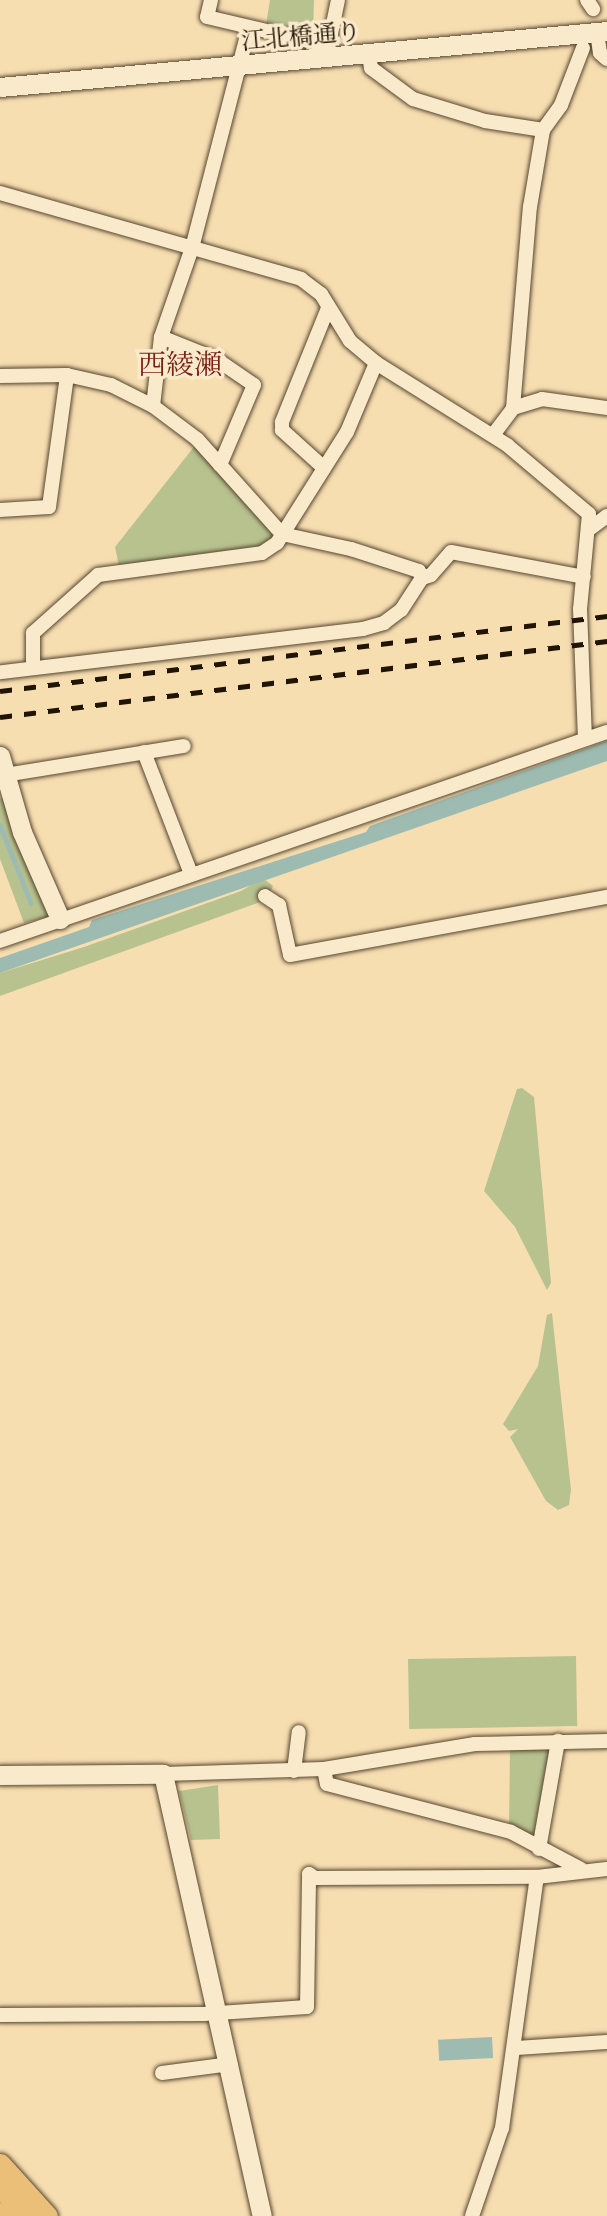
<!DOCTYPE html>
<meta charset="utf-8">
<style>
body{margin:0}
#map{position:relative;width:607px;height:2216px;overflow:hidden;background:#f7deb1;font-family:"Gentium Book Plus","Noto Serif JP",serif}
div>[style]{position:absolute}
.green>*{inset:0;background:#b8c28f;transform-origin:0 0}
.water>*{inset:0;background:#9ebbb2;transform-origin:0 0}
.stream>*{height:4.5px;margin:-2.25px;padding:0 2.25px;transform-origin:2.25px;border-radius:2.25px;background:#9ebbb2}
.roads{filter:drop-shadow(0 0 2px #56462f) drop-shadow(0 0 2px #56462f)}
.street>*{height:14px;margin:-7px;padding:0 7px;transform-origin:7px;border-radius:7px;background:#faeacc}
.secondary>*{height:19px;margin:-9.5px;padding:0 9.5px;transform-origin:9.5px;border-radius:9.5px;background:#faeacc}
.primary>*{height:21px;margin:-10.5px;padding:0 10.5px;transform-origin:10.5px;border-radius:10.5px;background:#ecbf78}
.highway>*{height:24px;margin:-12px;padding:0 12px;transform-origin:12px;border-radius:12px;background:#ecbf78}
.rail>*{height:4.5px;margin-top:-2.25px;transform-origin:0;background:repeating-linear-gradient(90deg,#201404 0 12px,transparent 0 24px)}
span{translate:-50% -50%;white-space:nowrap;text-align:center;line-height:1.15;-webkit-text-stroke:7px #faeacc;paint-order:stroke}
.street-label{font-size:24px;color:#201404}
.quarter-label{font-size:28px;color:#7a1f14}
</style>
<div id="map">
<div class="green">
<i style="clip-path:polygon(270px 0,314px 0,313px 35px,266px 25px)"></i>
<i style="clip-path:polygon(197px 443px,277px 537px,260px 550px,119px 566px,115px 547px)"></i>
<i style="clip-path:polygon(4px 797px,52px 916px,24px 923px,0 859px,0 799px)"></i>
<i style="clip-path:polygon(263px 878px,273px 886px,266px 900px,0 996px,0 973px,84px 947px,241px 891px)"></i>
<i style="clip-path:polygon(522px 1088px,534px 1097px,551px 1283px,547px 1290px,515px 1227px,484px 1191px,517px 1089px)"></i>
<i style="clip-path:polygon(552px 1313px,571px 1490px,569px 1505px,558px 1510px,546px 1501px,510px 1437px,518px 1429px,509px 1431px,503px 1424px,538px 1366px,547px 1315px)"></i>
<i style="left:576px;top:1656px;width:70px;height:168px;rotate:89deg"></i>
<i style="clip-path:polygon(510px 1748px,554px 1748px,534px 1839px,509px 1829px)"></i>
<i style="clip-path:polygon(218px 1785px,220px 1839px,191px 1840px,179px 1791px)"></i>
</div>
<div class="water">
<i style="clip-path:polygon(607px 741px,607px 761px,0 973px,0 958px,89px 927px,92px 920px,366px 832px,370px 826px)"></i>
<i style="left:492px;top:2037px;width:21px;height:54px;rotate:87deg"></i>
</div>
<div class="stream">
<i style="left:0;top:825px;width:84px;rotate:68.3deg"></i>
</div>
<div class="roads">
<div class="street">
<i style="left:211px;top:0;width:17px;rotate:103deg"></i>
<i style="left:207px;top:17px;width:122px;rotate:13.2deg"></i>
<i style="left:587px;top:0;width:11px;rotate:56deg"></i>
<i style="left:597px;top:32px;width:21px;rotate:82deg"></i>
<i style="left:600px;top:53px;width:9px;rotate:41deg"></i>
<i style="left:327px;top:53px;width:54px;rotate:-78.3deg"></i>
<i style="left:369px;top:54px;width:14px;rotate:82deg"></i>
<i style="left:371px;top:68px;width:52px;rotate:36.4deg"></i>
<i style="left:413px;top:99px;width:75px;rotate:17deg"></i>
<i style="left:485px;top:121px;width:59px;rotate:8.8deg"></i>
<i style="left:0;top:193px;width:313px;rotate:15.9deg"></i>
<i style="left:301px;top:279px;width:25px;rotate:37deg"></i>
<i style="left:321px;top:294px;width:55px;rotate:58.3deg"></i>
<i style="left:350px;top:341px;width:34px;rotate:40deg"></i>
<i style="left:376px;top:363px;width:155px;rotate:32deg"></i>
<i style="left:507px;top:445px;width:107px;rotate:40.1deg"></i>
<i style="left:589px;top:514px;width:95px;rotate:95.4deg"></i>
<i style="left:580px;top:609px;width:130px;rotate:87.8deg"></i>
<i style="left:161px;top:337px;width:59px;rotate:21.8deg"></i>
<i style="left:216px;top:359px;width:46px;rotate:34.4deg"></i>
<i style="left:254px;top:385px;width:87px;rotate:113deg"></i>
<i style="left:0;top:376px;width:67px;rotate:-0.9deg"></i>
<i style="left:67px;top:375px;width:45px;rotate:12.8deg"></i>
<i style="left:111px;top:385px;width:47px;rotate:26.6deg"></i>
<i style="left:153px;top:406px;width:55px;rotate:36.9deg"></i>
<i style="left:197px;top:439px;width:127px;rotate:48.2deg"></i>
<i style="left:282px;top:534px;width:71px;rotate:12.3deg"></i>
<i style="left:351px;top:549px;width:71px;rotate:17.9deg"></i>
<i style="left:419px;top:571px;width:8px;rotate:67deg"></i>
<i style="left:422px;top:578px;width:38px;rotate:123deg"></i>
<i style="left:401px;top:610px;width:21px;rotate:143deg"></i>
<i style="left:384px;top:623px;width:22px;rotate:164deg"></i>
<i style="left:363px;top:629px;width:366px;rotate:173.2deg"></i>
<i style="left:153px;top:406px;width:69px;rotate:-83.4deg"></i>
<i style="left:161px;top:337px;width:94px;rotate:-70.8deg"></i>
<i style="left:192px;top:248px;width:227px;rotate:-75.5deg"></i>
<i style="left:513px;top:408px;width:202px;rotate:-85.2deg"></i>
<i style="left:530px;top:207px;width:78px;rotate:-80.4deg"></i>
<i style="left:543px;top:130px;width:31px;rotate:-54deg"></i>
<i style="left:561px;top:105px;width:61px;rotate:-68.9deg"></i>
<i style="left:493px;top:435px;width:34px;rotate:-53deg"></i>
<i style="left:513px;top:408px;width:30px;rotate:-17deg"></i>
<i style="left:542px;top:399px;width:66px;rotate:7.9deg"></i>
<i style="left:324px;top:468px;width:57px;rotate:-137.9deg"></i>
<i style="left:282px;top:430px;width:8px;rotate:-90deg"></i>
<i style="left:282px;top:422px;width:123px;rotate:-68deg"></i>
<i style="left:0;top:510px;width:49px;rotate:-3.5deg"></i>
<i style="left:49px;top:507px;width:133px;rotate:-82.2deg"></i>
<i style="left:591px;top:528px;width:20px;rotate:-37deg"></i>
<i style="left:422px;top:578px;width:9px;rotate:-18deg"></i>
<i style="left:431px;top:575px;width:30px;rotate:-49deg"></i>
<i style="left:451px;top:552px;width:135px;rotate:10.6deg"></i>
<i style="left:33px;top:668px;width:35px;rotate:-90deg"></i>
<i style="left:33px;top:633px;width:87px;rotate:-41.7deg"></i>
<i style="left:98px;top:575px;width:165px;rotate:-7.6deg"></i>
<i style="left:262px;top:553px;width:18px;rotate:-34deg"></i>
<i style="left:277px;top:543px;width:131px;rotate:-57.8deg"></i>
<i style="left:347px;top:432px;width:75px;rotate:-67.2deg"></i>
<i style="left:144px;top:752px;width:131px;rotate:68.9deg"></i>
<i style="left:5px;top:775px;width:181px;rotate:-9.2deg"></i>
<i style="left:265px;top:896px;width:17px;rotate:33deg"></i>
<i style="left:279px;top:905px;width:51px;rotate:77.6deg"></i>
<i style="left:290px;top:955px;width:322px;rotate:-10.4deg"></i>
<i style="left:0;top:941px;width:642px;rotate:-19deg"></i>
<i style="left:324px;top:1769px;width:15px;rotate:79deg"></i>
<i style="left:327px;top:1784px;width:190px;rotate:14.6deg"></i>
<i style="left:511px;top:1832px;width:79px;rotate:27.9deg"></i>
<i style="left:294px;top:1771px;width:39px;rotate:-83deg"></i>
<i style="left:163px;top:1774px;width:161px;rotate:-1.8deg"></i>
<i style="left:324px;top:1769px;width:153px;rotate:-9.4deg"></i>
<i style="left:475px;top:1744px;width:132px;rotate:-1.3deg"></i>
<i style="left:539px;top:1849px;width:110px;rotate:-80deg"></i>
<i style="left:0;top:2015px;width:204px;rotate:-0.3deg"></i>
<i style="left:204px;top:2014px;width:103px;rotate:-3.9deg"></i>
<i style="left:307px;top:2007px;width:133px;rotate:-89.1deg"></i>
<i style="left:309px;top:1874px;width:7px;rotate:34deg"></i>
<i style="left:315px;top:1878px;width:222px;rotate:-0.3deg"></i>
<i style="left:537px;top:1877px;width:70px;rotate:-6.5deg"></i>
<i style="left:516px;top:2048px;width:91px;rotate:-3.8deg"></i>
<i style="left:162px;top:2073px;width:69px;rotate:-7.5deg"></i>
<i style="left:472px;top:2216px;width:93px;rotate:-71.2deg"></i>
<i style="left:502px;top:2128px;width:253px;rotate:-82.1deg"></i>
</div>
<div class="secondary">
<i style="left:0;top:87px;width:610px;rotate:-5.27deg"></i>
<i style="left:0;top:756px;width:79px;rotate:73.9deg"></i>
<i style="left:22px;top:832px;width:95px;rotate:66.4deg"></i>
<i style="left:0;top:1775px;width:163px;rotate:-0.4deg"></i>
<i style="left:163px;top:1774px;width:453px;rotate:77.4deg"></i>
</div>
<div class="primary">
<i style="left:0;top:2164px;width:70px;rotate:47.9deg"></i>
</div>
<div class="highway">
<i style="left:0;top:2184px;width:43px;rotate:48.8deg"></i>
<i style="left:0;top:2215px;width:1px;rotate:45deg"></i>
</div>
</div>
<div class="rail">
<i style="left:0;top:691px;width:612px;rotate:-7.04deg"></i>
<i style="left:0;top:717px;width:612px;rotate:-7.14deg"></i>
</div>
<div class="street-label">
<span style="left:301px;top:36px;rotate:-5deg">江北橋通り</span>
</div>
<div class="quarter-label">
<span style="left:180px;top:364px">西綾瀬</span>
</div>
</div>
